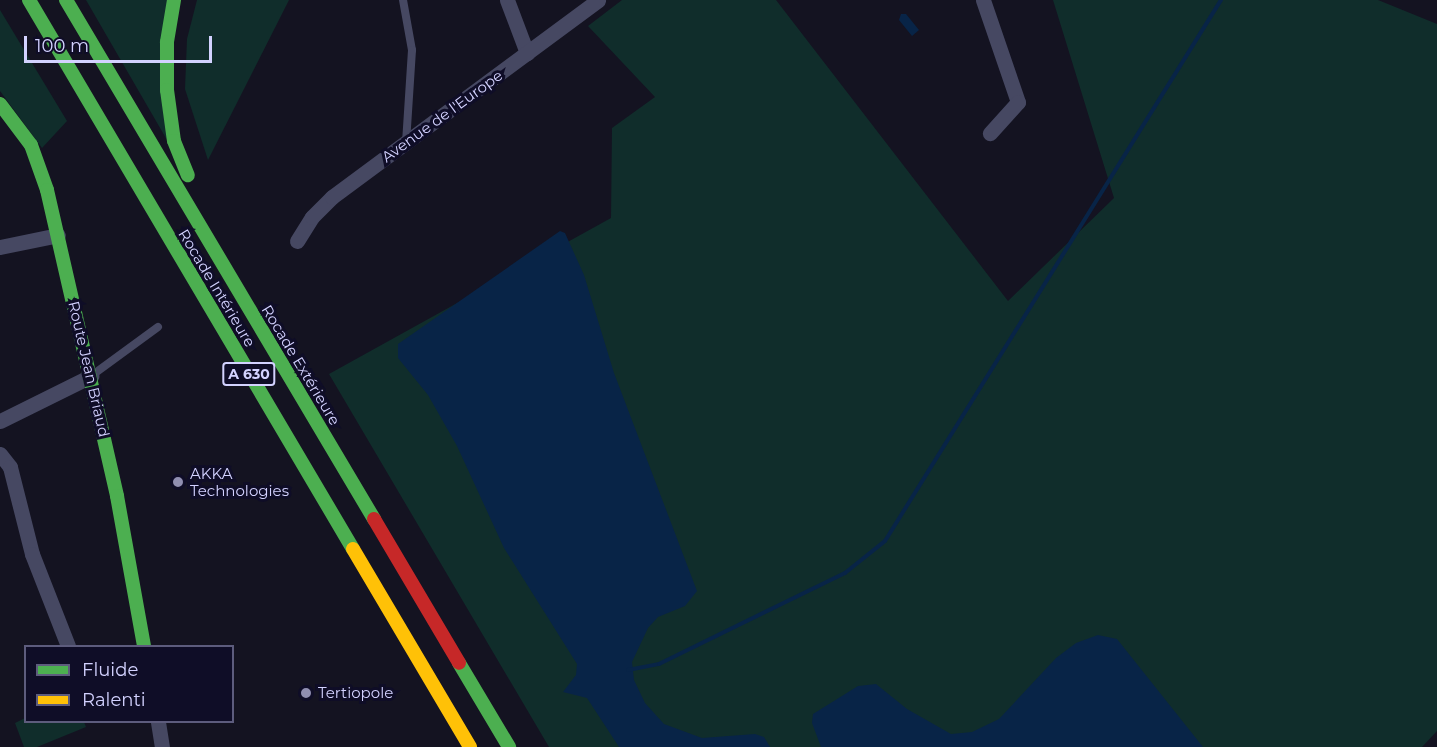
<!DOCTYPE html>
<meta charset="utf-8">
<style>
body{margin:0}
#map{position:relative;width:1437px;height:747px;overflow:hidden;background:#141321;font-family:Montserrat,sans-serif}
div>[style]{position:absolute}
.green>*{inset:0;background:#102d2b}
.water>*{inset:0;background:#082447}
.stream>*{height:4px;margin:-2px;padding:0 2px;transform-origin:2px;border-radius:2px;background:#082447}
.lane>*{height:8px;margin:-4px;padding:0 4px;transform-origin:4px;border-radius:4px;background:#464862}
.street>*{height:15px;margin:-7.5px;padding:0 7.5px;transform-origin:7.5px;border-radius:7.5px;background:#464862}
.fast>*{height:14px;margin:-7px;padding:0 7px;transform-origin:7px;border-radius:7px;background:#4caf50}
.slow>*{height:14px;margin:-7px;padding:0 7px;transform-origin:7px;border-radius:7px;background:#ffc107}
.jam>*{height:14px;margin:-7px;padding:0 7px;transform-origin:7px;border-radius:7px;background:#c62828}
.dots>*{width:16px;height:16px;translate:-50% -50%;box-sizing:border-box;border:3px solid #0f0d27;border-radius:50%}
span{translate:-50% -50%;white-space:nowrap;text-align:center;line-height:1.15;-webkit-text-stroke:6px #0f0d27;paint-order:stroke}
.shield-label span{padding:2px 4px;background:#0f0d27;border:2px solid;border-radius:4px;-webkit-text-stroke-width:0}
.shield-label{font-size:14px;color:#d3d2ff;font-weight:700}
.street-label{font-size:15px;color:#d3d2ff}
.poi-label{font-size:15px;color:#d3d2ff}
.left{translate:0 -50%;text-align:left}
.legend{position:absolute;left:24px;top:645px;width:210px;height:78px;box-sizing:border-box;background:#0f0d27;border:2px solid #5d5c7d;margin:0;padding:8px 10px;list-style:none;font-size:18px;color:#d3d2ff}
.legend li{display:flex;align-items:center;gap:12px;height:30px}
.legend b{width:30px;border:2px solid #5d5c7d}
.scale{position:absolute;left:24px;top:36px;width:188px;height:27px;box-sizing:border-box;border:3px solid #d3d2ff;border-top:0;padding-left:8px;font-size:18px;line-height:21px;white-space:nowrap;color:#d3d2ff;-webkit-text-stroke:4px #0f0d27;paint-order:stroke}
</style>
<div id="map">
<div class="green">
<i style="clip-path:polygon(86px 0,168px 0,167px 140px)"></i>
<i style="clip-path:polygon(197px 0,289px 0,208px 160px,185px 89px,187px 39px)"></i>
<i style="clip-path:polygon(622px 0,776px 0,1008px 301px,1114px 198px,1053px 0,1378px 0,1437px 24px,1437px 731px,1422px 747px,549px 747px,329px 374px,611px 218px,612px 128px,655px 97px,588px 26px)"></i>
<i style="clip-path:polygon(0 10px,67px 121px,42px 148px,0 91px)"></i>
<i style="clip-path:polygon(25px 718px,26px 722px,84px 722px,86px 727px,37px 747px,24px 747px,15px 723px)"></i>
</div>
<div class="water">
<i style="clip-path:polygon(901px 14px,906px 14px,919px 30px,912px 36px,899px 20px)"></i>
<i style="clip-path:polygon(560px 231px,565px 233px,584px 275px,614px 373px,697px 591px,685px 606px,658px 617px,648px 628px,632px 662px,634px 680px,645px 703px,664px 724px,702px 738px,755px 734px,764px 737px,770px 747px,619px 747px,587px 698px,563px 692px,576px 675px,577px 664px,504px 548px,457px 446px,428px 395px,398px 358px,398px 344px)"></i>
<i style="clip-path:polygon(1098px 635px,1117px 639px,1203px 747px,821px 747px,812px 723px,813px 714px,858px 686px,876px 684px,907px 709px,951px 734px,972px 732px,999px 719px,1056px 658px,1076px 643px)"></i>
</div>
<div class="stream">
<i style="left:628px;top:670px;width:32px;rotate:-11deg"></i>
<i style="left:659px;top:664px;width:207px;rotate:-26.1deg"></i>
<i style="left:845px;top:573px;width:51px;rotate:-38.7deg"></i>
<i style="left:885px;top:541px;width:637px;rotate:-58.16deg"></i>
</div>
<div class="lane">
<i style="left:403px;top:0;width:51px;rotate:79.8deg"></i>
<i style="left:412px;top:50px;width:92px;rotate:93.7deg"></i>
<i style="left:91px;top:376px;width:83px;rotate:-36.2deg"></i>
</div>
<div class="street">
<i style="left:507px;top:0;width:57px;rotate:69.3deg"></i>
<i style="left:983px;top:0;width:108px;rotate:71.1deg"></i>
<i style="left:1018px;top:102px;width:42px;rotate:132.1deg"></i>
<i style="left:297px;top:241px;width:28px;rotate:-58deg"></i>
<i style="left:312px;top:217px;width:28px;rotate:-45deg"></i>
<i style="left:332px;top:197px;width:331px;rotate:-36.5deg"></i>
<i style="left:0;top:247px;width:59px;rotate:-11.7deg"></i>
<i style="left:0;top:421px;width:102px;rotate:-26.3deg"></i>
<i style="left:0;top:454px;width:16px;rotate:52deg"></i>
<i style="left:10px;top:467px;width:90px;rotate:75.8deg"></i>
<i style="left:32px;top:554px;width:99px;rotate:68.6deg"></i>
<i style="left:158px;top:722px;width:25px;rotate:81deg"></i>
</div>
<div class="fast">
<i style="left:29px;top:0;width:637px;rotate:59.45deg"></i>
<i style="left:66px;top:0;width:604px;rotate:59.31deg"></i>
<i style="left:174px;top:0;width:43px;rotate:99.5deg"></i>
<i style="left:167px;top:42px;width:48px;rotate:90deg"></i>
<i style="left:167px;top:90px;width:51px;rotate:82.2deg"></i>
<i style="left:174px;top:141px;width:37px;rotate:68deg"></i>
<i style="left:0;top:104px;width:51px;rotate:52.9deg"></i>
<i style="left:31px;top:145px;width:48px;rotate:70.4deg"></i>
<i style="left:47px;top:190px;width:314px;rotate:77.1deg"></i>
<i style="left:117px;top:496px;width:152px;rotate:79.8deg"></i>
<i style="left:459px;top:663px;width:98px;rotate:59.2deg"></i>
</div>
<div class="slow">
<i style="left:353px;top:549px;width:230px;rotate:59.4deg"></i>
</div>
<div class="jam">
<i style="left:374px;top:519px;width:167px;rotate:59.4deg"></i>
</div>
<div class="dots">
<i style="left:178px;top:482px;background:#908fb1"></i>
<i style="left:306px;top:693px;background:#908fb1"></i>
</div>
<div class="shield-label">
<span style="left:249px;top:374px">A 630</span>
</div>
<div class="street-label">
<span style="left:442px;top:116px;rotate:-36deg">Avenue de l'Europe</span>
<span style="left:217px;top:288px;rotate:59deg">Rocade Intérieure</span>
<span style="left:301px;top:365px;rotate:59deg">Rocade Extérieure</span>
<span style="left:89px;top:369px;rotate:77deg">Route Jean Briaud</span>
</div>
<div class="poi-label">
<span class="left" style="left:190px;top:482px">AKKA<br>Technologies</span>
<span class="left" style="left:318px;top:693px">Tertiopole</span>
</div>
<ul class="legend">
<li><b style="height:8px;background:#4caf50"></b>Fluide</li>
<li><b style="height:8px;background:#ffc107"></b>Ralenti</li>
</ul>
<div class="scale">100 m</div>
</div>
